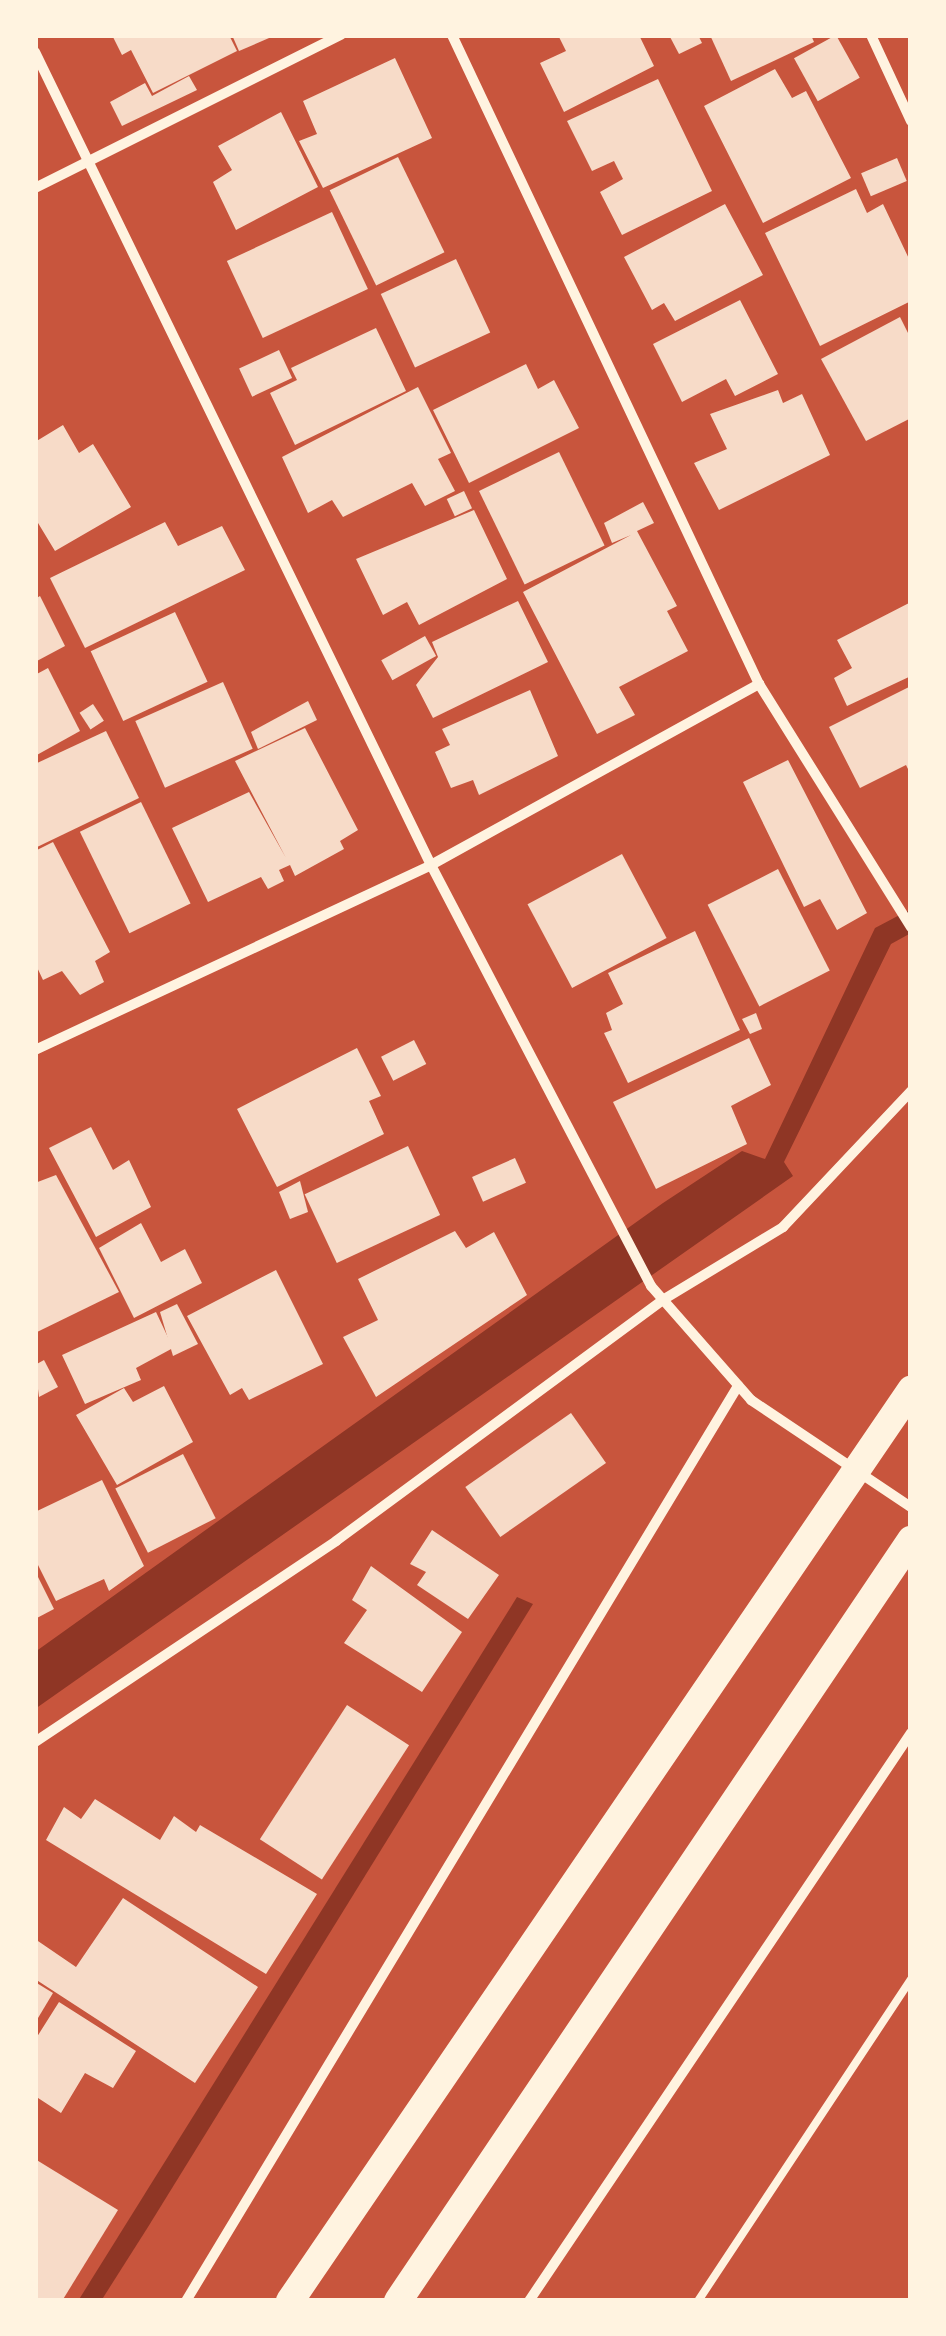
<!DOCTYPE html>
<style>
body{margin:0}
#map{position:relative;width:946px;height:2336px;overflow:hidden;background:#c8553d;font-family:Montserrat,sans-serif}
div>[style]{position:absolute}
.water>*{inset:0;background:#8f3625}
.building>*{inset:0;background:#f7dbc8;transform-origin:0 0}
.service>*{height:8px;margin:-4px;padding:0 4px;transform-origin:4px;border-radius:4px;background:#fff3e0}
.minor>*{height:10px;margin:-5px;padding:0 5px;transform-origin:5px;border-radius:5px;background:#fff3e0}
.trunk>*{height:28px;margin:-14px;padding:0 14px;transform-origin:14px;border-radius:14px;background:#fff3e0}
span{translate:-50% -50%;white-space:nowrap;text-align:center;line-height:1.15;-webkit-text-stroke:10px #fff3e0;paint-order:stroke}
.frame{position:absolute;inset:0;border:38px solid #fff3e0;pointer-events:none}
</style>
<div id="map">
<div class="water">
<i style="clip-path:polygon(911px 909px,911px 933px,891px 944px,784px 1162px,793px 1176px,35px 1709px,35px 1652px,663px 1203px,742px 1151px,765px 1159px,875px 928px)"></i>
<i style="clip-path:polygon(517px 1597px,533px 1604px,148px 2227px,101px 2301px,78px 2301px)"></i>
</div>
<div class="building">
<i style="clip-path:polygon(112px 35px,229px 35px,237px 51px,153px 93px,131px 50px,122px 55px)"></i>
<i style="clip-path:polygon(232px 35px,276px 35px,239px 51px)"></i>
<i style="clip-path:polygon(558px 35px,639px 35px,654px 66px,564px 112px,540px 63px,566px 51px)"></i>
<i style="clip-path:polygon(669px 35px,698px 35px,702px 43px,679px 54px)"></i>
<i style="clip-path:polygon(710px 35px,811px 35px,814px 42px,731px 81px)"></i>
<i style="left:836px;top:35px;width:49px;height:48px;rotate:61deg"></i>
<i style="clip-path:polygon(395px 58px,432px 138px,323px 188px,299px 141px,317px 134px,303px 101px)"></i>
<i style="clip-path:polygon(775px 69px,792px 98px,806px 91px,851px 178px,763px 223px,704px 106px)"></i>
<i style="clip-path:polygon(189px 76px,197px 90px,122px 126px,110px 102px,145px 83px,152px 96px)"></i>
<i style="clip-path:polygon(658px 79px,712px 191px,622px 235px,600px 192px,623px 179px,614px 161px,592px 171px,567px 121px)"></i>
<i style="clip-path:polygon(281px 112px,318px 187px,236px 230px,213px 182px,232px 170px,218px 146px)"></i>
<i style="left:398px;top:157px;width:106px;height:76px;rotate:64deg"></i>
<i style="left:897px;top:158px;width:25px;height:39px;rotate:67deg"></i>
<i style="clip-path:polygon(856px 189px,867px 213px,883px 204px,911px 263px,911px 301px,820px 346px,765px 233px)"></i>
<i style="clip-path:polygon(725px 204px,763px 275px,675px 321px,664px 303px,652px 310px,624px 257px)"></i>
<i style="left:332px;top:212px;width:85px;height:116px;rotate:65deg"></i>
<i style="left:456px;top:259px;width:81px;height:83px;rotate:65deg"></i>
<i style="clip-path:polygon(740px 300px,778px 374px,735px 396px,726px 379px,682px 402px,653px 344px)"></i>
<i style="clip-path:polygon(900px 317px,911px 339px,911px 418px,866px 441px,821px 359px)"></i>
<i style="clip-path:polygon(376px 328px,406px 391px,295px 445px,270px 393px,297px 380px,291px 368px)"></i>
<i style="left:279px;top:350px;width:31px;height:44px;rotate:65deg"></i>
<i style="clip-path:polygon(526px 364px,538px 389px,554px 380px,579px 428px,469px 483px,433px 410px)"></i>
<i style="clip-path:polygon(418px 387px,451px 453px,438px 459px,455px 491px,425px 506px,412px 483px,343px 517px,332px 500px,308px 513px,282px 457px)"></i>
<i style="clip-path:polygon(778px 390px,783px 403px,802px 394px,830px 455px,719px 510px,694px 463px,727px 449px,710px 414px)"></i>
<i style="clip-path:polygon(63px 425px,79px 453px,93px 444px,131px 507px,55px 551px,35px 518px,35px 442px)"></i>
<i style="left:559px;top:452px;width:104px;height:89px;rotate:64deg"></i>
<i style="left:464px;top:491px;width:19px;height:19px;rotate:65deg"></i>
<i style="clip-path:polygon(643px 502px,654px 523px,637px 531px,677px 606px,667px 611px,688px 651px,619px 687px,635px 715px,597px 734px,523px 592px,631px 535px,612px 543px,604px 523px)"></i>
<i style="clip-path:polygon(474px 510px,507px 579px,419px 625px,407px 602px,383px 615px,356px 559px)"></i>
<i style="clip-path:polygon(165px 522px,178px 546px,222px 526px,245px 570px,85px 648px,50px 578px)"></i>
<i style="clip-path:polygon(40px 596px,65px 646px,35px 662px,35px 599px)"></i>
<i style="clip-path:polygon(518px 601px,548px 662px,433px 718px,416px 685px,438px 657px,432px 642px)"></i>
<i style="clip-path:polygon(911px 602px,911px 676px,847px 706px,834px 678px,852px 668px,837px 640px)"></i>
<i style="left:175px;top:612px;width:77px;height:93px;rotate:65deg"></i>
<i style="left:425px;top:636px;width:23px;height:50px;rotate:61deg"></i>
<i style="clip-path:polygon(48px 668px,80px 731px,35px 756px,35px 675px)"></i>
<i style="left:223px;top:682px;width:73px;height:96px;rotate:66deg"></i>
<i style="clip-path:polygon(911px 686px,911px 775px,906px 765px,860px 788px,829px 727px)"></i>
<i style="clip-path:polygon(530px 690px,558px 756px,479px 795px,473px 780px,451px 788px,435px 752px,450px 745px,442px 729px)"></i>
<i style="clip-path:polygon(308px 701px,317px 720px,258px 749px,251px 732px)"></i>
<i style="left:93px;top:704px;width:20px;height:16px;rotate:57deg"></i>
<i style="clip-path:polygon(305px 728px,358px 830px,340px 841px,344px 849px,295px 876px,290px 865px,279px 870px,284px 881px,268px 889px,261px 877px,208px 902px,172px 828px,249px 792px,286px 858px,235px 761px)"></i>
<i style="clip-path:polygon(106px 731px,139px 798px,35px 848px,35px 764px)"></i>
<i style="clip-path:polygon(788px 760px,867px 913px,837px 930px,820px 899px,804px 907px,743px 782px)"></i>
<i style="left:141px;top:802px;width:113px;height:68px;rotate:64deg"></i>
<i style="clip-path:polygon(53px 842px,110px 952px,95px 961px,104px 982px,80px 995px,62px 971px,43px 980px,35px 963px,35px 851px)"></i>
<i style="left:622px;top:854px;width:95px;height:107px;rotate:62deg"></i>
<i style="left:778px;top:869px;width:114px;height:79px;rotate:63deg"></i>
<i style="clip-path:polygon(695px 931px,740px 1030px,628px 1083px,604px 1033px,612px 1030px,606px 1013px,623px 1004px,608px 973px)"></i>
<i style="clip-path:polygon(756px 1013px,762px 1029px,750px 1034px,742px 1019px)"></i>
<i style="clip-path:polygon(749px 1038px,771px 1085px,731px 1106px,747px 1144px,656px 1189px,613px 1102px)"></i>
<i style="left:414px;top:1040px;width:27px;height:37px;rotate:63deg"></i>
<i style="clip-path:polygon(357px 1048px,381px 1096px,369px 1101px,384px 1134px,277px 1187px,237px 1109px)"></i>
<i style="clip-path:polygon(91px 1127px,113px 1170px,129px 1160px,151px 1207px,96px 1237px,49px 1148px)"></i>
<i style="left:408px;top:1146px;width:76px;height:114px;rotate:65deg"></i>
<i style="left:515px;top:1158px;width:27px;height:47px;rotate:66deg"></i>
<i style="clip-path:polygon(56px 1175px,119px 1292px,35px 1333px,35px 1183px)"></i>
<i style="clip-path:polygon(300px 1181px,308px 1212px,290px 1219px,279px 1192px)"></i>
<i style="clip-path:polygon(141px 1223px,161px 1262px,185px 1249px,202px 1283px,134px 1318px,99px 1248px)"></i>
<i style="clip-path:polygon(455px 1231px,466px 1248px,494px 1232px,527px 1295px,376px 1397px,343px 1337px,378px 1320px,358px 1279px)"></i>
<i style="clip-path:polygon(276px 1270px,323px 1364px,249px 1400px,242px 1388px,230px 1395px,187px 1316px)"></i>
<i style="clip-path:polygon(177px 1304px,198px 1344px,173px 1356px,160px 1312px)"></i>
<i style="clip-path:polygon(156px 1312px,173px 1348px,136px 1368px,141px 1380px,85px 1404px,62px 1355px)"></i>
<i style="clip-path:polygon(44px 1360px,58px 1387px,39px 1397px,35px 1365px)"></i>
<i style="clip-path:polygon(164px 1386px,193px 1442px,117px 1485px,76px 1415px,124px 1388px,133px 1402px)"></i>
<i style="left:571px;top:1413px;width:61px;height:129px;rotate:55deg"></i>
<i style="left:183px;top:1454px;width:72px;height:76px;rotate:63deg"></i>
<i style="clip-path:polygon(102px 1480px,144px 1566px,109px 1591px,104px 1579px,56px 1601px,35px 1559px,35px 1512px)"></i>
<i style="clip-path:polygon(432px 1530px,499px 1575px,468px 1619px,417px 1585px,426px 1572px,410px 1564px)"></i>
<i style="clip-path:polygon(371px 1566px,462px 1632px,422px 1692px,344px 1643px,367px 1610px,352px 1600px)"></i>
<i style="clip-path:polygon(35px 1571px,54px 1609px,35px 1619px)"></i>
<i style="left:347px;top:1705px;width:74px;height:160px;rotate:33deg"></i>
<i style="clip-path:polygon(95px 1799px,160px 1840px,174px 1816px,196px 1832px,200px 1825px,317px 1894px,266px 1974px,46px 1840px,64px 1807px,81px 1819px)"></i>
<i style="clip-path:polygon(123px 1898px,258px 1987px,195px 2083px,35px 1979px,35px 1939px,76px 1967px)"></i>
<i style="clip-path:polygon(35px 1982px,53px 1993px,35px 2023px)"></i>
<i style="clip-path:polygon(59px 2002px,136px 2051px,113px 2088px,85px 2073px,61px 2113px,35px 2096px,35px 2040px)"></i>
<i style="clip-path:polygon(35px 2159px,118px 2210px,62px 2301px,35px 2301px)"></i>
</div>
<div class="service">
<i style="left:698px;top:2301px;width:386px;rotate:-56.5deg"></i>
</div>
<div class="minor">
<i style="left:452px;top:35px;width:718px;rotate:64.68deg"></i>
<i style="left:759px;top:684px;width:287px;rotate:58deg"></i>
<i style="left:871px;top:35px;width:95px;rotate:65.1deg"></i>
<i style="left:35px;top:52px;width:904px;rotate:64.03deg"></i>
<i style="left:431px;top:865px;width:475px;rotate:62.4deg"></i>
<i style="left:651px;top:1286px;width:152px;rotate:48.7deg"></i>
<i style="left:751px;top:1400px;width:192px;rotate:33.8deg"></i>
<i style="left:35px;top:188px;width:342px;rotate:-26.6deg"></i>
<i style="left:35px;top:1050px;width:437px;rotate:-25deg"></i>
<i style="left:431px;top:865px;width:375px;rotate:-28.9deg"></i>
<i style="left:35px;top:1742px;width:362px;rotate:-33.7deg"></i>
<i style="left:336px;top:1541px;width:404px;rotate:-36.4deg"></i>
<i style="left:661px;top:1301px;width:143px;rotate:-31.2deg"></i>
<i style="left:783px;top:1227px;width:187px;rotate:-46.7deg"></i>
<i style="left:186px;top:2301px;width:1069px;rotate:-58.9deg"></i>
<i style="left:529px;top:2301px;width:685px;rotate:-56.08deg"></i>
</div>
<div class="trunk">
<i style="left:290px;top:2301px;width:1103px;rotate:-55.72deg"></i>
<i style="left:398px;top:2301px;width:918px;rotate:-56.02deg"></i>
</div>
<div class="frame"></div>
</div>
